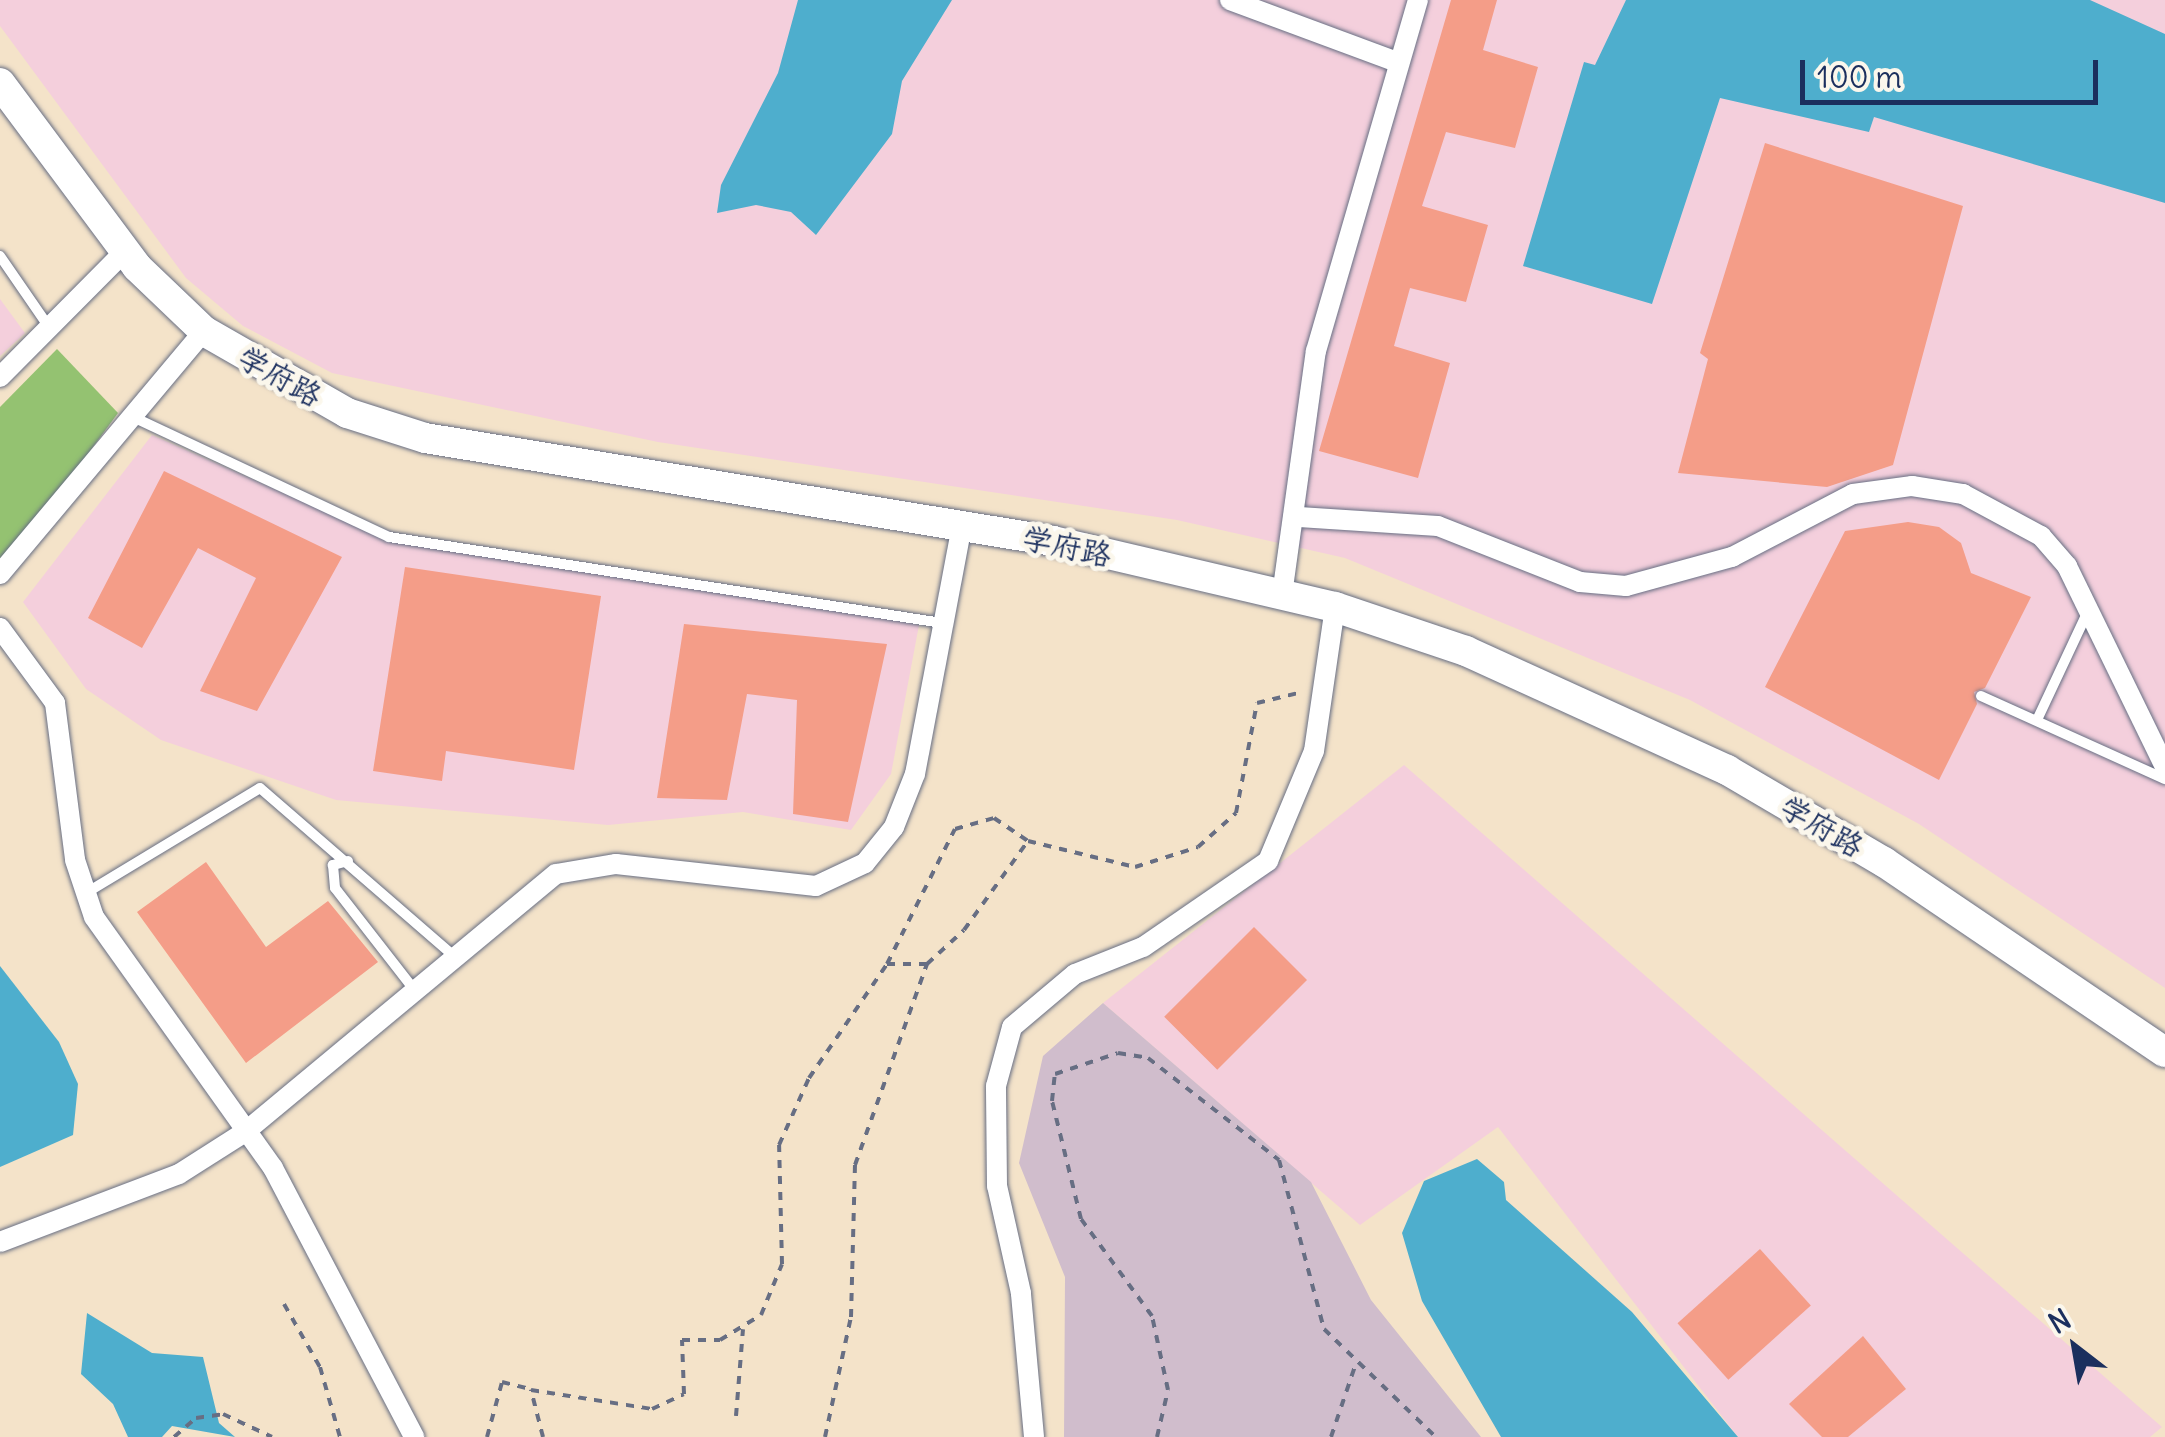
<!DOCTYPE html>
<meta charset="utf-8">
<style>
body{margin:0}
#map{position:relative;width:2165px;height:1437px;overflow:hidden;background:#f4e3c9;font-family:Delius,"LXGW WenKai TC",sans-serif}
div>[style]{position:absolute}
.built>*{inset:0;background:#f4cfdc}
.industrial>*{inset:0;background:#d0bdcc}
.green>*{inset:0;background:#94c271}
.water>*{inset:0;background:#4eaecd}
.building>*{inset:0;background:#f49d88;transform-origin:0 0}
.path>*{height:4px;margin-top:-2px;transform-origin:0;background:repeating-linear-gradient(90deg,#676e83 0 8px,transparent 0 16px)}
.roads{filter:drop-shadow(0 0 2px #676e83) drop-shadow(0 0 2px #676e83)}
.lane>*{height:10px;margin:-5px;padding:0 5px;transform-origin:5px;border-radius:5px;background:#fff}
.street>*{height:20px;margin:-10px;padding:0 10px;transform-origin:10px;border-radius:10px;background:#fff}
.secondary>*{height:30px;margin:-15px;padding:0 15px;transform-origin:15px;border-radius:15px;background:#fff}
span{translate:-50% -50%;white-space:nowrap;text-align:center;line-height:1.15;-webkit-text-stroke:10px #fbf7ec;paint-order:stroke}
.street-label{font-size:30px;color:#1b2f5e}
.north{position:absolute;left:2025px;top:1297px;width:100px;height:100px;-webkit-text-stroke:8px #fbf7ec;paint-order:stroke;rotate:329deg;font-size:28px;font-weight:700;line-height:40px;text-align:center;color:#1b2f5e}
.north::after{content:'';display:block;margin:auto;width:35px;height:45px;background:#1b2f5e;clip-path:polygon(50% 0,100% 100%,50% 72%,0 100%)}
.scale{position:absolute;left:1800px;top:60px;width:298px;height:45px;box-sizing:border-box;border:5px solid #1b2f5e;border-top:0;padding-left:12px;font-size:30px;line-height:35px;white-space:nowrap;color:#1b2f5e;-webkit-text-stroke:8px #fbf7ec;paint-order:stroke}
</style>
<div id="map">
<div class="built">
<i style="clip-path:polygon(0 0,2165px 0,2165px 988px,1919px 824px,1690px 700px,1345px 558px,1177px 520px,658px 442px,332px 373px,243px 326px,186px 278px,0 26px)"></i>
<i style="clip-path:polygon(0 299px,25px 333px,0 356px)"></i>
<i style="clip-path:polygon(152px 435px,310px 505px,449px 551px,674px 579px,919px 625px,891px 774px,851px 830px,743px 812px,608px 825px,336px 800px,161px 740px,86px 689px,23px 602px)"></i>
<i style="clip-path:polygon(1404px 765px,2162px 1427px,2150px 1437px,1738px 1437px,1498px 1127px,1360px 1225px,1103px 1003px)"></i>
</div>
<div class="industrial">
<i style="clip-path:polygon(1103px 1003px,1311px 1182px,1371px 1300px,1481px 1437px,1064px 1437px,1065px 1277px,1019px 1163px,1043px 1056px)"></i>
</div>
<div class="green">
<i style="clip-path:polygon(57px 349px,118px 413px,0 573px,0 407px)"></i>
</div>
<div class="water">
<i style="clip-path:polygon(798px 0,952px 0,902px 81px,892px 134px,816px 235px,791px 212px,756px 205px,717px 213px,721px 185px,778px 73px)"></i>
<i style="clip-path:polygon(1626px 0,2090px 0,2165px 34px,2165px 203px,1874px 117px,1869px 132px,1720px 98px,1652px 304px,1523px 266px,1584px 62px,1595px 65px)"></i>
<i style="clip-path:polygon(0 966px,59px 1042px,78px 1084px,73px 1135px,0 1167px)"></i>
<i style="clip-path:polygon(1477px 1159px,1504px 1182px,1506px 1200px,1632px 1312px,1738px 1437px,1501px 1437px,1422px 1301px,1402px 1233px,1424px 1181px)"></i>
<i style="clip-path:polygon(87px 1313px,152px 1353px,203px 1357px,219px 1423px,235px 1437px,172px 1426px,162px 1437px,128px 1437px,113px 1404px,81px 1374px)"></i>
</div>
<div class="building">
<i style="clip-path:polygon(1451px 0,1497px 0,1483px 50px,1538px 67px,1515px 148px,1446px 132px,1422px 206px,1488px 225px,1466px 302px,1410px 288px,1394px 346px,1450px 363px,1418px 478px,1319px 451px)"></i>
<i style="clip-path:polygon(1765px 143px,1963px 206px,1893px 465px,1827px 487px,1678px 473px,1708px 359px,1700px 353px)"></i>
<i style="clip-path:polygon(164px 471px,342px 557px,257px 711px,200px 691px,256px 578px,198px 548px,142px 648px,88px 618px)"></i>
<i style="clip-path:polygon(1908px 522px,1939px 527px,1961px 543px,1971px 573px,2031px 597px,1985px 688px,1974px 692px,1977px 704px,1939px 780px,1765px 687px,1845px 531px)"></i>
<i style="clip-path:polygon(405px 567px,601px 596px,574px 770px,446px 751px,442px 781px,373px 771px)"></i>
<i style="clip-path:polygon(684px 624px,887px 644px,848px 822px,793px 814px,797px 700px,747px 694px,727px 800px,657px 798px)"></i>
<i style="clip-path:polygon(206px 862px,266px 947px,328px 901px,378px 962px,246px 1063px,137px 912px)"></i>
<i style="left:1254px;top:927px;width:75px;height:127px;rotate:45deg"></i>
<i style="left:1760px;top:1249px;width:76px;height:111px;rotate:48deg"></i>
<i style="clip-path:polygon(1863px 1336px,1906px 1389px,1848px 1437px,1822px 1437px,1789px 1404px)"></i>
</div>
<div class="path">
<i style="left:887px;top:964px;width:40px"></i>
<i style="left:927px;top:964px;width:50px;rotate:-42.6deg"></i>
<i style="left:964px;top:930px;width:110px;rotate:-54.3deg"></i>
<i style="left:1028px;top:841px;width:110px;rotate:13.7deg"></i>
<i style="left:1135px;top:867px;width:66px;rotate:-17.6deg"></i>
<i style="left:1198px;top:847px;width:51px;rotate:-41.8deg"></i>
<i style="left:1236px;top:813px;width:112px;rotate:-79.2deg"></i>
<i style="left:1257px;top:703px;width:46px;rotate:-13.7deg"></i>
<i style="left:284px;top:1304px;width:73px;rotate:60.3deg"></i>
<i style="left:320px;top:1367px;width:73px;rotate:74.1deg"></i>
<i style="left:736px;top:1416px;width:87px;rotate:-85.4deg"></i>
<i style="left:174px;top:1437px;width:29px;rotate:-41deg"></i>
<i style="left:196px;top:1418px;width:27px;rotate:-8deg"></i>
<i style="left:223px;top:1414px;width:54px;rotate:25.1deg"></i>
<i style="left:487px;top:1437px;width:57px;rotate:-74.7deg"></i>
<i style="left:502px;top:1382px;width:29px;rotate:14deg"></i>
<i style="left:543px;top:1437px;width:49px;rotate:-104.3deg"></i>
<i style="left:531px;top:1390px;width:122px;rotate:8.9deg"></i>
<i style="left:652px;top:1409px;width:35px;rotate:-25deg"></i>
<i style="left:684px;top:1394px;width:54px;rotate:-92.1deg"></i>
<i style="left:682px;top:1340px;width:38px"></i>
<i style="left:720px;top:1340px;width:48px;rotate:-31.4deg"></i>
<i style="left:761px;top:1315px;width:55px;rotate:-67.6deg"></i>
<i style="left:782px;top:1264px;width:119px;rotate:-91.4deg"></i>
<i style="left:779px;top:1145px;width:73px;rotate:-65.9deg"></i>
<i style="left:809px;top:1078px;width:138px;rotate:-55.6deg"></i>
<i style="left:887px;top:964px;width:151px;rotate:-63.3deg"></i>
<i style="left:955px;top:829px;width:41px;rotate:-15.8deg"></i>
<i style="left:994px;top:818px;width:41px;rotate:34.1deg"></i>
<i style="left:825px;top:1437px;width:123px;rotate:-77.8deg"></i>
<i style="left:851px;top:1317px;width:152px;rotate:-88.5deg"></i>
<i style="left:855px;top:1165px;width:214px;rotate:-70.3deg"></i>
<i style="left:1157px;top:1437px;width:48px;rotate:-76.8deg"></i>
<i style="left:1168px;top:1390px;width:76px;rotate:-102.2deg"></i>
<i style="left:1152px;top:1316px;width:120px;rotate:-126.2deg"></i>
<i style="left:1081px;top:1219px;width:122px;rotate:-103.8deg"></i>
<i style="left:1052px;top:1101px;width:27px;rotate:-84deg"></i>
<i style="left:1055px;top:1074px;width:66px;rotate:-18.4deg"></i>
<i style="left:1118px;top:1053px;width:30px;rotate:9deg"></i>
<i style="left:1148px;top:1058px;width:166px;rotate:37.9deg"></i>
<i style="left:1279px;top:1160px;width:175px;rotate:75.1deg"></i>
<i style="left:1324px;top:1329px;width:156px;rotate:44deg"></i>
<i style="left:1331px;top:1437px;width:78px;rotate:-71.3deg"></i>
</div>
<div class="roads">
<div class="lane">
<i style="left:0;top:256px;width:86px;rotate:55.4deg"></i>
<i style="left:133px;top:417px;width:283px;rotate:25.1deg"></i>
<i style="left:389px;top:537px;width:560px;rotate:8.84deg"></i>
<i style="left:1981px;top:696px;width:202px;rotate:24.3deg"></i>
<i style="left:2037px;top:720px;width:123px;rotate:-64.9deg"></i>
<i style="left:348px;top:861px;width:16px;rotate:165deg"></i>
<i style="left:333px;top:865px;width:23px;rotate:85deg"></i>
<i style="left:335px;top:888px;width:132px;rotate:52.1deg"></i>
<i style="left:86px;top:893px;width:203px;rotate:-31.1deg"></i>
<i style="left:260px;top:788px;width:258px;rotate:40.9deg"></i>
</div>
<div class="street">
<i style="left:1230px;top:0;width:180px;rotate:20.4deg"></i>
<i style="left:0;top:377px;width:177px;rotate:-45.2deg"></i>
<i style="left:1299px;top:517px;width:139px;rotate:3.7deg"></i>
<i style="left:1438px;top:526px;width:153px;rotate:21.5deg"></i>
<i style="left:1580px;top:582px;width:46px;rotate:5deg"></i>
<i style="left:1626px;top:586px;width:110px;rotate:-15.3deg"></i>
<i style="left:1732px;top:557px;width:136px;rotate:-27.5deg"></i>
<i style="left:1853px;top:494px;width:60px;rotate:-7.7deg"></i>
<i style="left:1912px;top:486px;width:52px;rotate:8.9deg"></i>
<i style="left:1963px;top:494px;width:89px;rotate:28.3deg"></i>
<i style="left:2041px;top:536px;width:40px;rotate:49deg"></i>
<i style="left:2067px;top:566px;width:224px;rotate:64deg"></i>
<i style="left:0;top:574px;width:317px;rotate:-50deg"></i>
<i style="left:1282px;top:595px;width:246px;rotate:-82.1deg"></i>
<i style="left:1316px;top:351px;width:366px;rotate:-73.8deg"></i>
<i style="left:0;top:628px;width:93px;rotate:53.7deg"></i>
<i style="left:55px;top:703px;width:158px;rotate:82.7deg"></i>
<i style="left:75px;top:860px;width:60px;rotate:71.6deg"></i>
<i style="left:94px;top:917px;width:308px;rotate:54.5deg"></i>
<i style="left:273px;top:1168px;width:304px;rotate:62.3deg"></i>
<i style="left:0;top:1242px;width:191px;rotate:-20.8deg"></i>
<i style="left:179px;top:1174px;width:78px;rotate:-32.5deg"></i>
<i style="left:245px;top:1132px;width:404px;rotate:-39.7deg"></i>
<i style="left:556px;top:874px;width:61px;rotate:-9.5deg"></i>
<i style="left:616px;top:864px;width:201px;rotate:6.3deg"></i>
<i style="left:816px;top:886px;width:54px;rotate:-25.1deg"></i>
<i style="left:865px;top:863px;width:46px;rotate:-51.1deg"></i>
<i style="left:894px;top:827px;width:57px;rotate:-68.4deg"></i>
<i style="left:915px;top:774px;width:252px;rotate:-79.3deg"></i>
<i style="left:1034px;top:1437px;width:145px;rotate:-95.2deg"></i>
<i style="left:1021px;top:1293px;width:110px;rotate:-102.6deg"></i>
<i style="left:997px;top:1186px;width:100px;rotate:-90.6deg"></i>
<i style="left:996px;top:1086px;width:61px;rotate:-74.8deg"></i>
<i style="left:1012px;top:1027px;width:82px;rotate:-40.1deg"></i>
<i style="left:1075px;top:974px;width:73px;rotate:-21.7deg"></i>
<i style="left:1143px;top:947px;width:152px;rotate:-34.5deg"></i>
<i style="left:1268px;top:861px;width:119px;rotate:-67.3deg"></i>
<i style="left:1314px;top:751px;width:146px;rotate:-81.7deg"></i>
</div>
<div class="secondary">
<i style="left:0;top:83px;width:229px;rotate:53.3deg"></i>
<i style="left:137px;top:267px;width:93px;rotate:43.7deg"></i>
<i style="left:204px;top:331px;width:165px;rotate:29.8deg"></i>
<i style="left:347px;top:413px;width:82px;rotate:17.8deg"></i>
<i style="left:425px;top:438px;width:636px;rotate:9.31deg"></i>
<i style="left:1053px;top:541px;width:290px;rotate:13.2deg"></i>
<i style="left:1335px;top:607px;width:138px;rotate:18.6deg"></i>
<i style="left:1466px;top:651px;width:287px;rotate:24.5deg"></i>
<i style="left:1727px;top:770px;width:182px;rotate:30.4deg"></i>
<i style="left:1884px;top:862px;width:339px;rotate:34.1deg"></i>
</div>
</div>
<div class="street-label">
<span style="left:280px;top:376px;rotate:29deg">学府路</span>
<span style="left:1067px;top:546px;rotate:12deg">学府路</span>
<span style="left:1822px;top:826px;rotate:30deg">学府路</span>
</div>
<div class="north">N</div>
<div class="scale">100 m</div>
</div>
